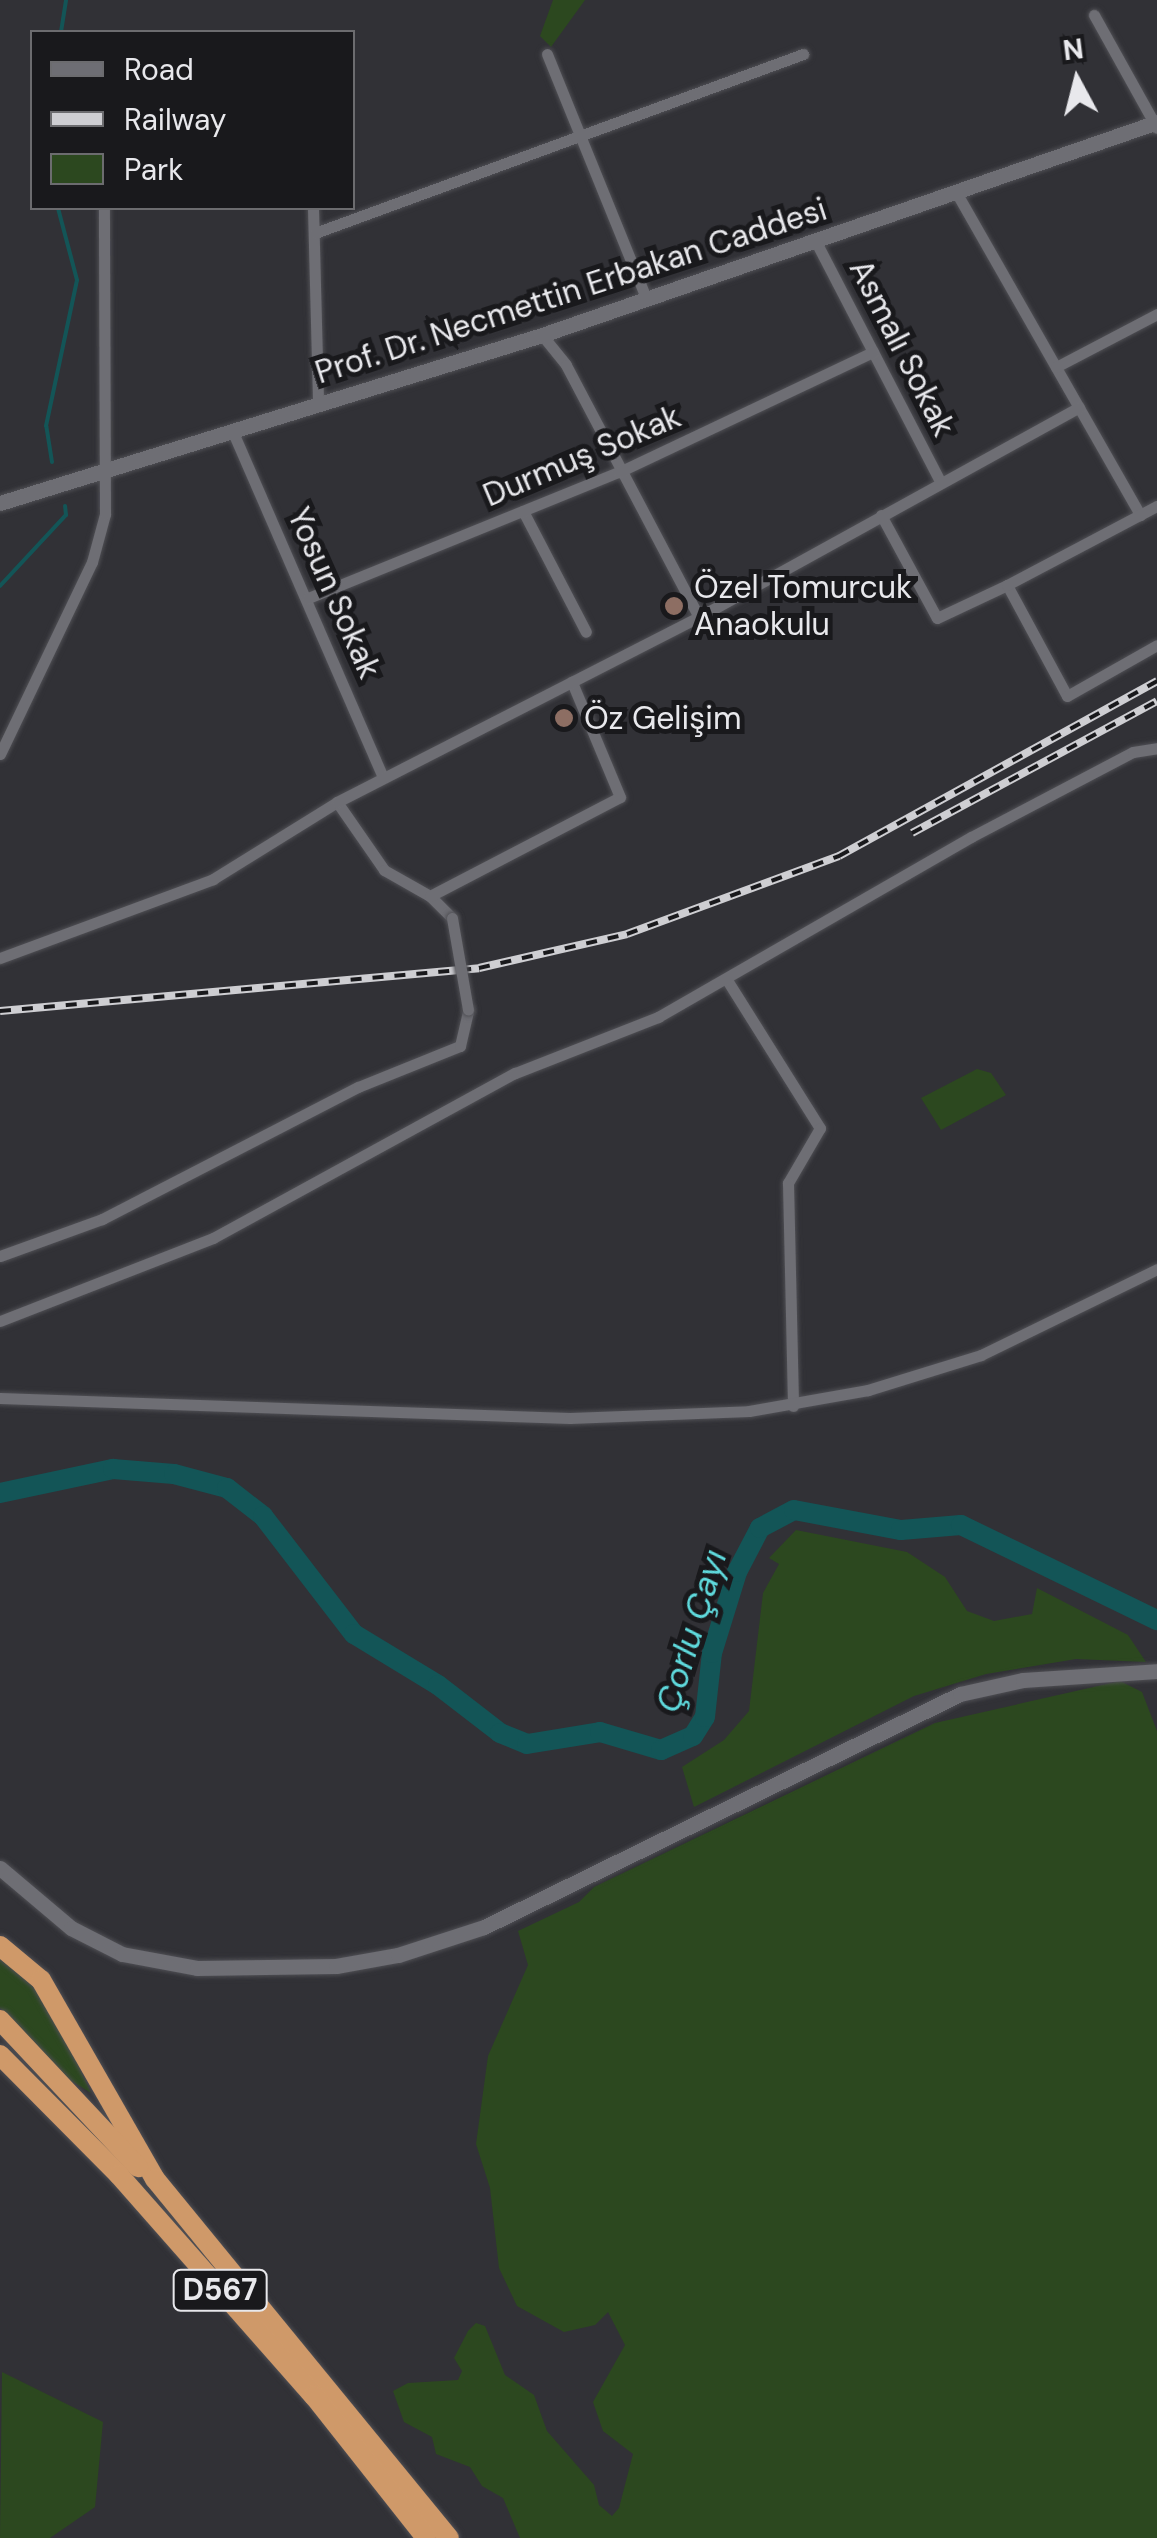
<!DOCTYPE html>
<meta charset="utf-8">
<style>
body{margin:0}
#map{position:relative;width:1157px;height:2538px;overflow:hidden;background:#313136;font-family:"DM Sans",sans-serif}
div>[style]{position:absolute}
.green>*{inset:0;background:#2c481f}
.stream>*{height:4px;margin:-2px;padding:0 2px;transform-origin:2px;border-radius:2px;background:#135557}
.river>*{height:20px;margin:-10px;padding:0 10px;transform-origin:10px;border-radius:10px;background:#135557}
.roads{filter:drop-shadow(0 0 2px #4f4f54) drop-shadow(0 0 2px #4f4f54)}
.minor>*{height:11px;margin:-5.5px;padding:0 5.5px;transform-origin:5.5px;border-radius:5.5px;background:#6e6e74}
.tertiary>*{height:15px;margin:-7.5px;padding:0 7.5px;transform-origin:7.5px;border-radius:7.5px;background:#6e6e74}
.trunk>*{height:20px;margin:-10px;padding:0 10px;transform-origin:10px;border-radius:10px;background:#cf9969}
.rail>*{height:8px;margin-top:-4px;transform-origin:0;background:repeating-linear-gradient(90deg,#19191c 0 11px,#ceced2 0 22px);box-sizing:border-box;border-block:2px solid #ceced2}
.bridges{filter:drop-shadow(0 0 2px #4f4f54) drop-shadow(0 0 2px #4f4f54)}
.minor-bridge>*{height:11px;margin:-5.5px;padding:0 5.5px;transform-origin:5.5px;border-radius:5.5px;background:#6e6e74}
.dots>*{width:28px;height:28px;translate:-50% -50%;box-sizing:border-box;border:5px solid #19191c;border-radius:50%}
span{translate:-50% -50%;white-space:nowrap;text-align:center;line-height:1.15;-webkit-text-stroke:10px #19191c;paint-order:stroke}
.shield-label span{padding:2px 8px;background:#19191c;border:2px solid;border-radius:8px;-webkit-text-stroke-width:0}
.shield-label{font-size:30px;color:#e8e8ec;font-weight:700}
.street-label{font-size:32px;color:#e8e8ec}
.poi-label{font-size:32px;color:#e8e8ec}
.left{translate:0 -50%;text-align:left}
.water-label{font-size:35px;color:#5fdadd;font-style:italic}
.legend{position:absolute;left:30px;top:30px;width:325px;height:180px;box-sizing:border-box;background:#19191c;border:2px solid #6c6c6f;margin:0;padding:12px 18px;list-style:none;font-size:30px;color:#e8e8ec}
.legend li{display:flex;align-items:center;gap:20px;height:50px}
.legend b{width:50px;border:2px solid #6c6c6f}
.north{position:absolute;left:1027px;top:30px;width:100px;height:100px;-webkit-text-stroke:8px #19191c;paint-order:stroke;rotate:353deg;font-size:28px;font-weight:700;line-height:40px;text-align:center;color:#e8e8ec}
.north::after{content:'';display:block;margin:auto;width:35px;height:45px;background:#e8e8ec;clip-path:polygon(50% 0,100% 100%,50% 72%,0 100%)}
</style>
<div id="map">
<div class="green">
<i style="clip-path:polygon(553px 0,585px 0,551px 47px,540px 36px)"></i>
<i style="clip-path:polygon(977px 1069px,991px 1073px,1006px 1095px,941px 1130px,921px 1098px)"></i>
<i style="clip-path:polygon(796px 1530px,907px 1552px,945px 1577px,967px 1611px,994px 1621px,1032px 1614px,1037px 1588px,1128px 1635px,1146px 1662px,1076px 1659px,986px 1674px,914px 1696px,694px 1807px,682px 1767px,724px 1740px,749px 1711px,763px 1593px,779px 1564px,769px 1558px)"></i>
<i style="clip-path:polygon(1120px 1681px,1142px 1692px,1157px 1731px,1157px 2538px,520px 2538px,503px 2498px,482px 2486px,470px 2467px,436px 2454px,432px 2437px,404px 2422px,393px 2391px,408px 2383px,458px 2380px,462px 2371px,454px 2358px,468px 2331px,476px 2323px,485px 2326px,505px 2375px,534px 2395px,547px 2431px,594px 2485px,599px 2505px,612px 2516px,619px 2508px,633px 2454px,603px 2431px,593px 2402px,625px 2345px,608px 2312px,595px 2325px,564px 2332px,517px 2306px,499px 2268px,490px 2188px,476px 2144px,488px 2056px,528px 1965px,518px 1931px,579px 1902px,594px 1887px,935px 1723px)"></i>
<i style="clip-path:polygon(0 1950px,49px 2002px,91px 2093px,65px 2077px,0 2008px)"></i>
<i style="clip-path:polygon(2px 2372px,103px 2422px,95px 2507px,50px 2538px,0 2538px)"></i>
</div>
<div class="stream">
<i style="left:61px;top:32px;width:32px;rotate:-81deg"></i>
<i style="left:52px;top:462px;width:36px;rotate:-99deg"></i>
<i style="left:46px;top:426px;width:149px;rotate:-78deg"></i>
<i style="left:77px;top:280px;width:74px;rotate:-104.8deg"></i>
<i style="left:0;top:586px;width:97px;rotate:-47.1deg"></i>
<i style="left:66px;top:515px;width:9px;rotate:-96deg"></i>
</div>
<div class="river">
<i style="left:0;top:1493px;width:116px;rotate:-12deg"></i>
<i style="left:113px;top:1469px;width:61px;rotate:4.7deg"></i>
<i style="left:174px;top:1474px;width:55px;rotate:14.8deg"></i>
<i style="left:227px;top:1488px;width:46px;rotate:37.9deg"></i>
<i style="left:263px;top:1516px;width:149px;rotate:52.4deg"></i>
<i style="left:354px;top:1634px;width:98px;rotate:31.3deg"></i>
<i style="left:438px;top:1685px;width:78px;rotate:37.7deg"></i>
<i style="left:500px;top:1733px;width:29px;rotate:22deg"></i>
<i style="left:527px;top:1744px;width:74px;rotate:-9.3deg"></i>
<i style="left:600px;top:1732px;width:64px;rotate:16.4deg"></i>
<i style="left:661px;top:1750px;width:35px;rotate:-24deg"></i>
<i style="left:693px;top:1736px;width:22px;rotate:-58deg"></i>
<i style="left:705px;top:1717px;width:64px;rotate:-83.8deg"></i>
<i style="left:712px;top:1653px;width:85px;rotate:-72.8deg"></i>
<i style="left:737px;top:1572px;width:50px;rotate:-62.4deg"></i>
<i style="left:760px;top:1528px;width:38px;rotate:-28deg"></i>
<i style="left:794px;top:1510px;width:109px;rotate:10.6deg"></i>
<i style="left:901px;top:1530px;width:60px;rotate:-4.8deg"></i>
<i style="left:961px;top:1525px;width:218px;rotate:25.9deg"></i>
</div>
<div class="roads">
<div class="minor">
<i style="left:1094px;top:15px;width:129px;rotate:60.9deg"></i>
<i style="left:547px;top:54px;width:266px;rotate:67.9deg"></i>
<i style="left:956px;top:192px;width:372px;rotate:60.3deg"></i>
<i style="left:313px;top:208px;width:196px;rotate:88.5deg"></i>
<i style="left:315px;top:233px;width:520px;rotate:-20.14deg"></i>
<i style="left:815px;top:240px;width:271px;rotate:62.6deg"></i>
<i style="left:542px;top:335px;width:38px;rotate:51deg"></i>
<i style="left:566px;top:365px;width:285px;rotate:62.2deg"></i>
<i style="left:1056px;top:367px;width:114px;rotate:-27.7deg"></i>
<i style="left:232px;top:430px;width:379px;rotate:66.5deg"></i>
<i style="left:523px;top:511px;width:136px;rotate:62.5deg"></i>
<i style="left:881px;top:515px;width:117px;rotate:61.5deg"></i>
<i style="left:937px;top:618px;width:77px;rotate:-25.2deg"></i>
<i style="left:1007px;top:585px;width:126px;rotate:61.6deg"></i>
<i style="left:1067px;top:696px;width:103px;rotate:-29.5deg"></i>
<i style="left:1007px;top:585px;width:170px;rotate:-27.8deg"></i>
<i style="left:308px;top:598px;width:336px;rotate:-22.1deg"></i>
<i style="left:619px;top:472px;width:281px;rotate:-25.3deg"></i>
<i style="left:0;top:754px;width:213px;rotate:-64.4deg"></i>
<i style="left:92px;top:562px;width:50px;rotate:-74.8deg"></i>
<i style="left:105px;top:514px;width:306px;rotate:-90.2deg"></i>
<i style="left:337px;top:802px;width:83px;rotate:55.3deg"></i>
<i style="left:384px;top:870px;width:53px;rotate:29.5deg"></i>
<i style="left:430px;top:896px;width:31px;rotate:45deg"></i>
<i style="left:430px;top:896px;width:214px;rotate:-27.5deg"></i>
<i style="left:620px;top:797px;width:125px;rotate:-112.7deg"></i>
<i style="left:0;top:958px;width:227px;rotate:-20.3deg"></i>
<i style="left:213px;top:879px;width:146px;rotate:-31.8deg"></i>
<i style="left:337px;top:802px;width:407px;rotate:-27.1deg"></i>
<i style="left:699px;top:617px;width:434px;rotate:-28.9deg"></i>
<i style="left:727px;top:980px;width:175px;rotate:57.9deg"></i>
<i style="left:820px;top:1128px;width:64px;rotate:120.2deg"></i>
<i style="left:788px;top:1183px;width:223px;rotate:88.7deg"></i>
<i style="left:0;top:1256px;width:109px;rotate:-19.9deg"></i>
<i style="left:102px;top:1219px;width:288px;rotate:-27.3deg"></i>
<i style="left:358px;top:1087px;width:110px;rotate:-21.9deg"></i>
<i style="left:460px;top:1046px;width:37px;rotate:-77deg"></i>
<i style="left:0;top:1321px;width:229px;rotate:-21.3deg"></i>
<i style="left:213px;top:1238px;width:344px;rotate:-28.7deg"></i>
<i style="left:515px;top:1073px;width:154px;rotate:-21.4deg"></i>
<i style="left:658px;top:1017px;width:361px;rotate:-29.9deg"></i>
<i style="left:971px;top:837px;width:183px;rotate:-27.7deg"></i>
<i style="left:1133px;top:752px;width:24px;rotate:-9deg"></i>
<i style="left:0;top:1398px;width:570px;rotate:2.01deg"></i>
<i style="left:570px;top:1418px;width:179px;rotate:-2.2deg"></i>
<i style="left:749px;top:1411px;width:121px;rotate:-10deg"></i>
<i style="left:868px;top:1390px;width:118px;rotate:-17.2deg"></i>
<i style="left:981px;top:1355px;width:196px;rotate:-26deg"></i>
</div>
<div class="tertiary">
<i style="left:0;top:503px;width:567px;rotate:-17.22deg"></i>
<i style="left:542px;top:335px;width:651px;rotate:-19.1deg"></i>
<i style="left:0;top:1868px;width:93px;rotate:40.2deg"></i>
<i style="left:71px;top:1928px;width:57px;rotate:27deg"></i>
<i style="left:122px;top:1954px;width:76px;rotate:10.6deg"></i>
<i style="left:197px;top:1968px;width:139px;rotate:-0.8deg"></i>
<i style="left:336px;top:1966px;width:63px;rotate:-10.1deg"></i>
<i style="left:398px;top:1955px;width:90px;rotate:-18deg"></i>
<i style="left:484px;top:1927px;width:530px;rotate:-26.08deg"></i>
<i style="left:960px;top:1694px;width:65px;rotate:-12.5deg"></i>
<i style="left:1023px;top:1680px;width:134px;rotate:-3.8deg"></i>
</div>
<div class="trunk">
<i style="left:0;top:1946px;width:53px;rotate:39.7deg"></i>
<i style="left:41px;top:1980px;width:229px;rotate:60.2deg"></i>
<i style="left:155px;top:2179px;width:464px;rotate:50.7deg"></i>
<i style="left:0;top:2020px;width:202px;rotate:46.8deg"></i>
<i style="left:0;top:2055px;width:169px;rotate:45.2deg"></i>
<i style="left:119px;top:2175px;width:295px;rotate:48.6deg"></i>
<i style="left:314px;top:2396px;width:181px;rotate:51.7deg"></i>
</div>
</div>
<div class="rail">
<i style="left:912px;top:833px;width:278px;rotate:-28.3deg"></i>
<i style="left:0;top:1011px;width:481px;rotate:-5.1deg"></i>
<i style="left:479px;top:968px;width:152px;rotate:-12.9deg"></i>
<i style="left:627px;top:934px;width:226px;rotate:-20.2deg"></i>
<i style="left:839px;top:856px;width:363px;rotate:-28.8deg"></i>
</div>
<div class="bridges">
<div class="minor-bridge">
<i style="left:452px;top:918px;width:93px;rotate:80.1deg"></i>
</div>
</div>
<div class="dots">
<i style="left:674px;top:606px;background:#8d6e63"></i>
<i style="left:564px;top:718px;background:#8d6e63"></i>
</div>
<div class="shield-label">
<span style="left:220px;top:2290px">D567</span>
</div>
<div class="street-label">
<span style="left:571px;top:291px;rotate:-18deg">Prof. Dr. Necmettin Erbakan Caddesi</span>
<span style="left:902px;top:348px;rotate:63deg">Asmalı Sokak</span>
<span style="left:582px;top:456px;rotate:-23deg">Durmuş Sokak</span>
<span style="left:334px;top:593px;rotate:66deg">Yosun Sokak</span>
</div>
<div class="poi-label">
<span class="left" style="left:694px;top:606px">Özel Tomurcuk<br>Anaokulu</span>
<span class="left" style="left:584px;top:718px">Öz Gelişim</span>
</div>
<div class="water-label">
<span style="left:691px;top:1631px;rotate:-73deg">Çorlu Çayı</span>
</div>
<ul class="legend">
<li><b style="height:12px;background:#6e6e74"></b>Road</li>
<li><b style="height:12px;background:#ceced2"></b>Railway</li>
<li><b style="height:28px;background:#2c481f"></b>Park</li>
</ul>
<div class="north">N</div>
</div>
